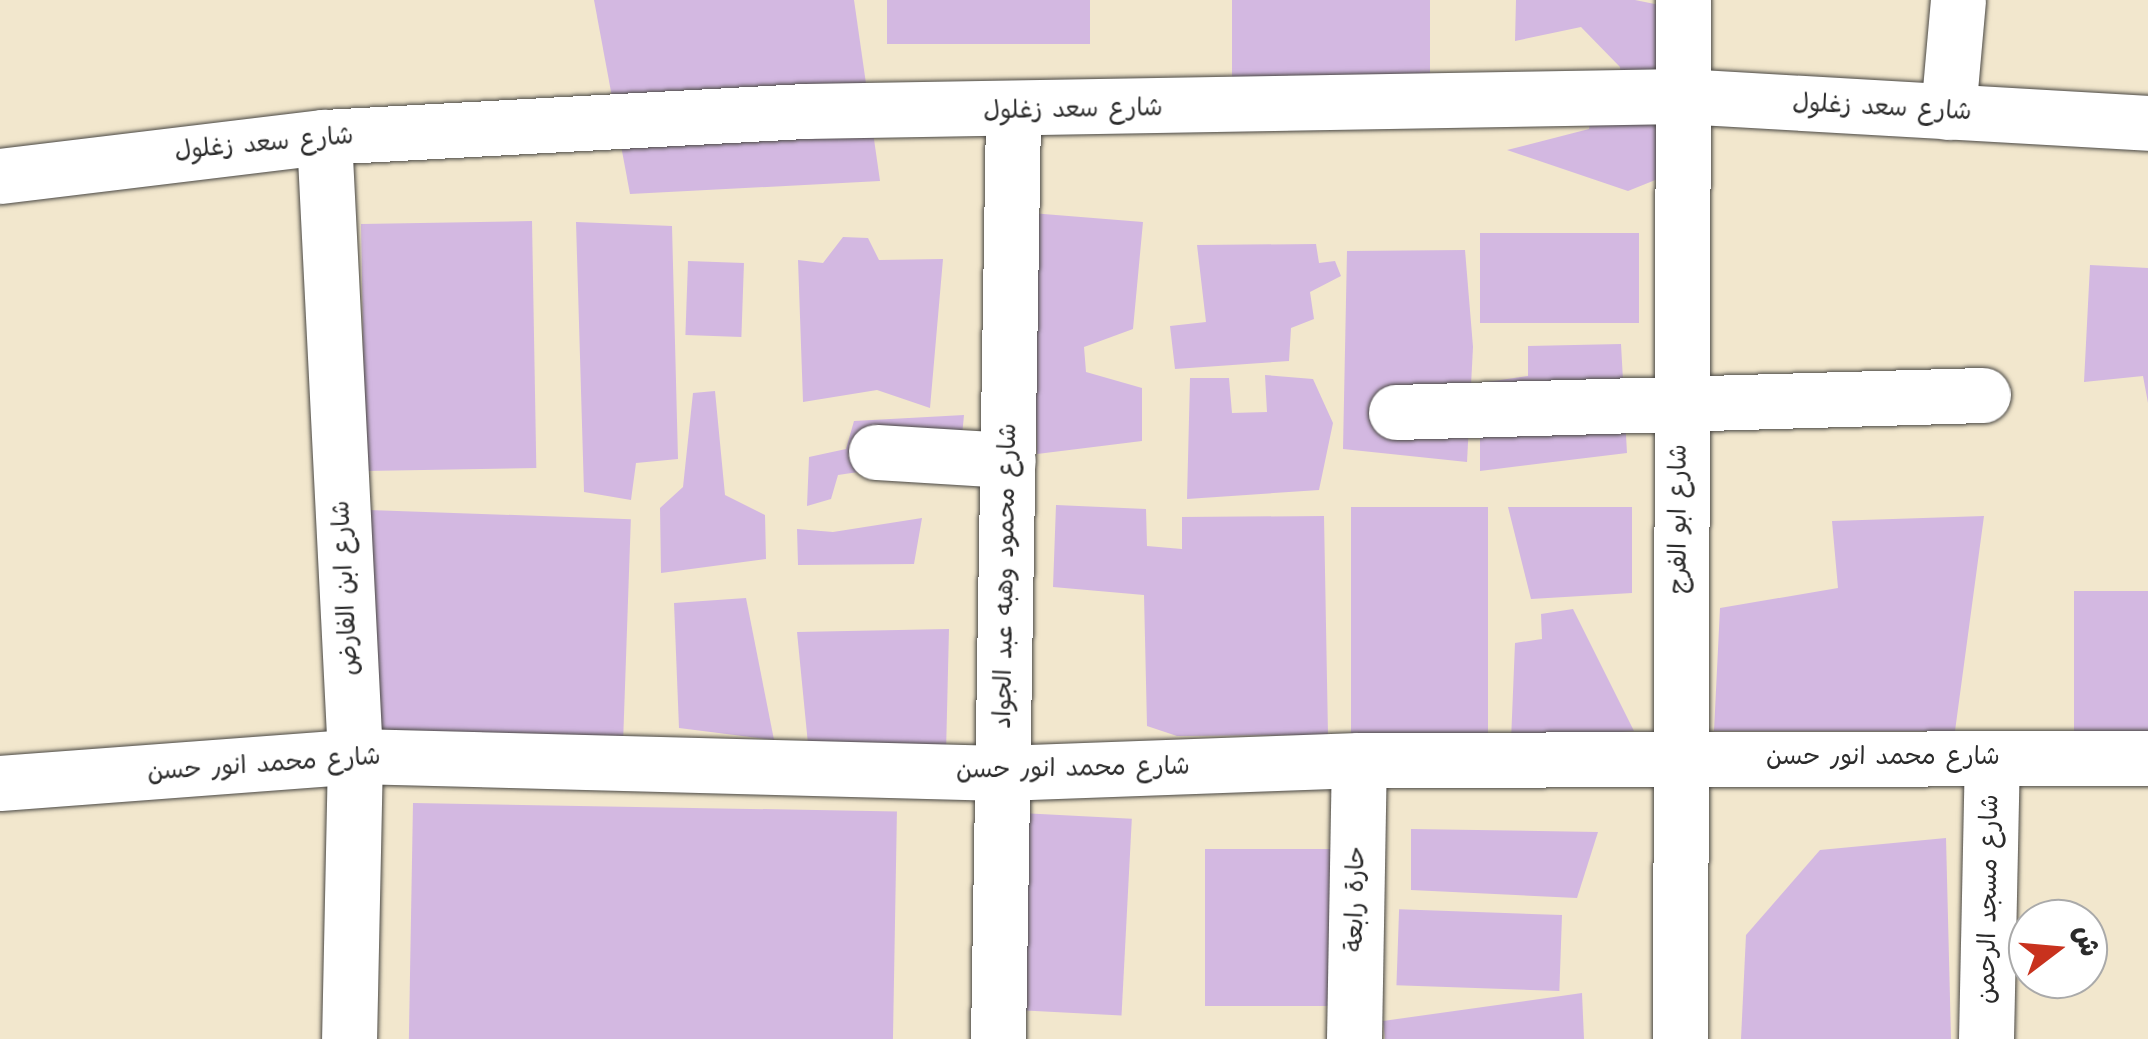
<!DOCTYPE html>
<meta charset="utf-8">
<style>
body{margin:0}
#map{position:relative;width:2148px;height:1039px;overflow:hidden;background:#f2e7cd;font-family:Kalam,"Playpen Sans Arabic",sans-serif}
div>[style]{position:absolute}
.building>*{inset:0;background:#d3b8e1;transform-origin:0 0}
.roads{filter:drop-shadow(0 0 2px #494743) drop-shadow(0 0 2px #494743)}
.minor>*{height:55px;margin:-27.5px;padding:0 27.5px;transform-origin:27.5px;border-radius:27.5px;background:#fff}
.tertiary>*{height:55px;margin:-27.5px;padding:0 27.5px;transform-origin:27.5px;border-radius:27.5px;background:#fff}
span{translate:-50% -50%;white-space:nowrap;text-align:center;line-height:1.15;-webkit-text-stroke:8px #fff;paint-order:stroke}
.street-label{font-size:25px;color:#2b2b2b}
.north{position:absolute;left:2008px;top:899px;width:100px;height:100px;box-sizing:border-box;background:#fff;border:2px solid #aaa;border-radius:50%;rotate:74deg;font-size:28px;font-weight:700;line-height:40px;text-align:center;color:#2b2b2b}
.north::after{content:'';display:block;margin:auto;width:35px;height:45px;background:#c8321e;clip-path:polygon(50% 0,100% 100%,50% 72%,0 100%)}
</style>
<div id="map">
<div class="building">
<i style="clip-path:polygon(594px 0,854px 0,880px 181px,630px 194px)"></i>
<i style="left:887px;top:0;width:203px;height:44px"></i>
<i style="left:1232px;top:0;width:198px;height:89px"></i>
<i style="clip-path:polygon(1516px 0,1635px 0,1704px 14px,1705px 160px,1628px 191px,1507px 150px,1589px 129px,1592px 110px,1623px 110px,1620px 67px,1581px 27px,1515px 41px)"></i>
<i style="clip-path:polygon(1031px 213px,1143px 222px,1133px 329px,1084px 347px,1086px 372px,1142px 388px,1142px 441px,1037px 454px)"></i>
<i style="left:532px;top:221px;width:247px;height:171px;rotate:89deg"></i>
<i style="clip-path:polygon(576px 222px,672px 226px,678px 459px,636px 463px,631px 500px,584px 492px)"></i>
<i style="left:1639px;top:233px;width:90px;height:159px;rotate:90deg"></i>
<i style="clip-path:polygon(843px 237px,868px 238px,879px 260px,943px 259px,930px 408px,877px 390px,803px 402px,798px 260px,823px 263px)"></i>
<i style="clip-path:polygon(1316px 244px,1319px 263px,1335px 261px,1341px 276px,1310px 292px,1314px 319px,1291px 328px,1289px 361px,1175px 369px,1170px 326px,1206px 322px,1197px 245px)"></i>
<i style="clip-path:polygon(1465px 250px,1473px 347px,1467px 462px,1343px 449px,1347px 251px)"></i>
<i style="left:688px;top:261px;width:56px;height:74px;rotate:2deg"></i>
<i style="clip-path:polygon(2090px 265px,2148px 268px,2148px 403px,2143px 376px,2084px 382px)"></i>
<i style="clip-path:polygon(1621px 344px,1627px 453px,1480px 471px,1480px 383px,1528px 376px,1528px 346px)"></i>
<i style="clip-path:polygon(1265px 375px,1313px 379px,1333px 423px,1319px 490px,1187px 499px,1190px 378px,1229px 378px,1232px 413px,1267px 412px)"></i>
<i style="clip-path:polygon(715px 391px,725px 495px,765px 515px,766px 559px,661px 573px,660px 508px,683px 487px,693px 393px)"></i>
<i style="clip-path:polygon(964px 415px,960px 457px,838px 475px,831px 499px,807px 506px,809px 457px,846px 449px,854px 421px)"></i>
<i style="clip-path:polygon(1056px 505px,1146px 509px,1147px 546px,1182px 549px,1182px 517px,1324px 516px,1328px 735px,1177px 736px,1147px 726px,1144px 595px,1053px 587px)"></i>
<i style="left:1351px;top:507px;width:137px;height:228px"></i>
<i style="clip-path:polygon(1508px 507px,1632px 507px,1632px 593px,1531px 599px)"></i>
<i style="left:369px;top:510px;width:262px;height:226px;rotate:2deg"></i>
<i style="clip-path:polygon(1984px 516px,1955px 731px,1714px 731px,1720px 608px,1838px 588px,1832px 521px)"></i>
<i style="clip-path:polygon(922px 518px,914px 564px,798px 565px,797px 529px,833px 532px)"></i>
<i style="left:2074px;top:591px;width:74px;height:167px"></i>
<i style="clip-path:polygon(746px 598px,774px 740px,679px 728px,674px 603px)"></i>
<i style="clip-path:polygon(1573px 609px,1634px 731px,1511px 741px,1515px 643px,1542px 639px,1541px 614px)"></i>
<i style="clip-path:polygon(949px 629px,946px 753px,808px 744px,797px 632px)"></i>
<i style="left:413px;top:803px;width:484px;height:236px;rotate:1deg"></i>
<i style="left:1002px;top:812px;width:130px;height:197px;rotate:3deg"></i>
<i style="clip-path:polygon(1411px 829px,1598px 832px,1577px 898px,1411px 890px)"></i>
<i style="clip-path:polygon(1946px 838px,1951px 1039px,1741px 1039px,1746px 935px,1820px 850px)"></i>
<i style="left:1334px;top:849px;width:157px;height:129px;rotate:90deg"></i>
<i style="left:1562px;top:915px;width:76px;height:163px;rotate:92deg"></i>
<i style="clip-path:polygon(1582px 993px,1584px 1039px,1385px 1039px,1383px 1021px)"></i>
</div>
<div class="roads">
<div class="minor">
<i style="left:324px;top:137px;width:620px;rotate:87.13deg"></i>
<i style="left:355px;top:756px;width:283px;rotate:91.2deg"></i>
<i style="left:0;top:176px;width:326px;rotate:-6.9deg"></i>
<i style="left:324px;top:137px;width:482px;rotate:-3.1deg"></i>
<i style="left:805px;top:111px;width:877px;rotate:-0.98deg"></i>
<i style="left:1682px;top:96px;width:467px;rotate:3.3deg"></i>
<i style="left:1396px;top:412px;width:587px;rotate:-1.66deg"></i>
<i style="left:876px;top:452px;width:132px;rotate:3.5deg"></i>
<i style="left:0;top:783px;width:356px;rotate:-4.3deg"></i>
<i style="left:355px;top:756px;width:647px;rotate:1.51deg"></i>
<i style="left:1002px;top:773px;width:357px;rotate:-2.1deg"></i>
<i style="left:1359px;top:760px;width:789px;rotate:-0.15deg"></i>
<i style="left:998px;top:1039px;width:927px;rotate:-89.07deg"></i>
<i style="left:1354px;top:1039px;width:279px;rotate:-89deg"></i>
<i style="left:1680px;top:1039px;width:1039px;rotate:-89.83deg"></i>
<i style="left:1986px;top:1039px;width:281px;rotate:-88.8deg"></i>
</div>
<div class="tertiary">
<i style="left:1948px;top:112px;width:112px;rotate:-84.9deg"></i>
</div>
</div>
<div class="street-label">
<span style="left:1882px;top:108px;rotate:3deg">شارع سعد زغلول</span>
<span style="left:1073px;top:110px;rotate:-1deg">شارع سعد زغلول</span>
<span style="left:264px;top:144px;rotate:-5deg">شارع سعد زغلول</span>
<span style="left:1679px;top:519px;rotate:-90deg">شارع ابو الفرج</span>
<span style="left:1006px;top:576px;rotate:-89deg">شارع محمود وهبه عبد الجواد</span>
<span style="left:346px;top:588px;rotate:-93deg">شارع ابن الفارض</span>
<span style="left:1883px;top:757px">شارع محمد انور حسن</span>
<span style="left:264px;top:765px;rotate:-4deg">شارع محمد انور حسن</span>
<span style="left:1073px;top:769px;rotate:-1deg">شارع محمد انور حسن</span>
<span style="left:1356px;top:899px;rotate:-89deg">حارة رابعة</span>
<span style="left:1989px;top:899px;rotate:-89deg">شارع مسجد الرحمن</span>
</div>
<div class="north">ش</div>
</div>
